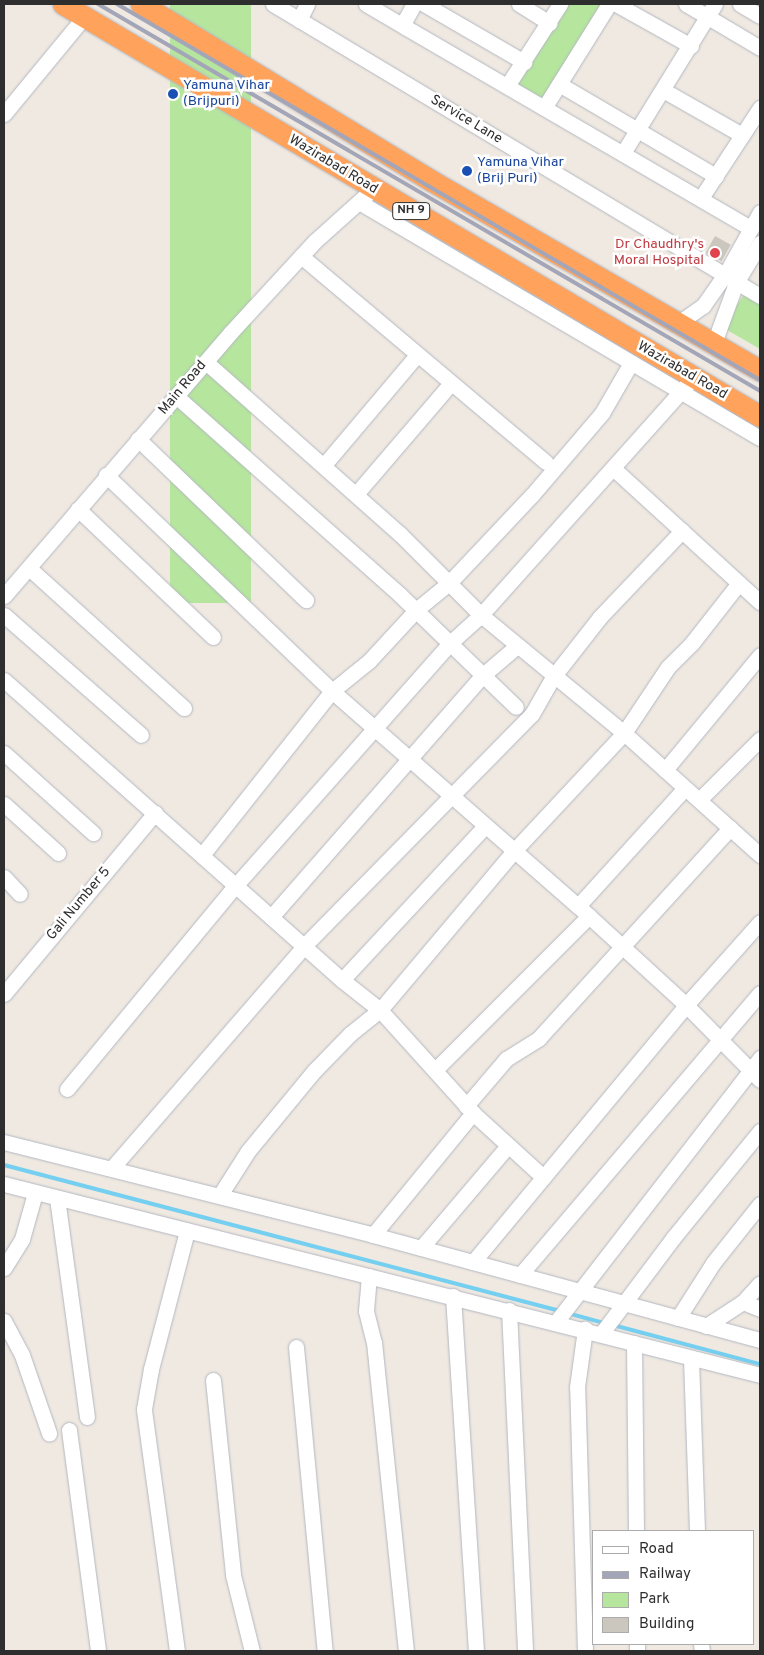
<!DOCTYPE html>
<style>
body{margin:0}
#map{position:relative;width:764px;height:1655px;overflow:hidden;background:#efe9e1;font-family:Overpass,sans-serif}
div>[style]{position:absolute}
.green>*{inset:0;background:#b6e59e;transform-origin:0 0}
.stream>*{height:4px;margin:-2px;padding:0 2px;transform-origin:2px;border-radius:2px;background:#75cff0}
.building>*{inset:0;background:#cbc7bf;transform-origin:0 0}
.roads{filter:drop-shadow(0 0 1px #b4b7c1) drop-shadow(0 0 1px #b4b7c1)}
.minor>*{height:15px;margin:-7.5px;padding:0 7.5px;transform-origin:7.5px;border-radius:7.5px;background:#fff}
.highway>*{height:21px;margin:-10.5px;padding:0 10.5px;transform-origin:10.5px;border-radius:10.5px;background:#ffa35c}
.rail>*{height:4px;margin:-2px;padding:0 2px;transform-origin:2px;border-radius:2px;background:#a3a6b8}
.dots>*{width:14px;height:14px;translate:-50% -50%;box-sizing:border-box;border:2px solid #fff;border-radius:50%}
span{translate:-50% -50%;white-space:nowrap;text-align:center;line-height:1.15;-webkit-text-stroke:5px #fff;paint-order:stroke}
.shield-label span{padding:1px 4px;background:#fff;border:1px solid;border-radius:4px;-webkit-text-stroke-width:0}
.shield-label{font-size:12px;color:#2e2e2e;font-weight:700}
.transit-label{font-size:14px;color:#164399}
.left{translate:0 -50%;text-align:left}
.street-label{font-size:14px;color:#2e2e2e}
.health-label{font-size:14px;color:#be3a42}
.right{translate:-100% -50%;text-align:right}
.frame{position:absolute;inset:0;border:5px solid #2e2e2e;pointer-events:none}
.legend{position:absolute;left:592px;top:1530px;width:162px;height:115px;box-sizing:border-box;background:#fff;border:1px solid #ababab;margin:0;padding:6px 9px;list-style:none;font-size:15px;color:#2e2e2e}
.legend li{display:flex;align-items:center;gap:10px;height:25px}
.legend b{width:25px;border:1px solid #ababab}
</style>
<div id="map">
<div class="green">
<i style="left:170px;top:4px;width:81px;height:599px"></i>
<i style="clip-path:polygon(557px 4px,609px 4px,544px 108px,507px 86px)"></i>
<i style="clip-path:polygon(747px 290px,760px 298px,760px 349px,722px 327px)"></i>
</div>
<div class="stream">
<i style="left:4px;top:1165px;width:575px;rotate:14.71deg"></i>
<i style="left:567px;top:1313px;width:38px;rotate:15deg"></i>
<i style="left:613px;top:1325px;width:152px;rotate:14.9deg"></i>
</div>
<div class="building">
<i style="left:715px;top:236px;width:18px;height:19px;rotate:29deg"></i>
</div>
<div class="roads">
<div class="minor">
<i style="left:273px;top:4px;width:568px;rotate:30.95deg"></i>
<i style="left:366px;top:4px;width:45px;rotate:30.5deg"></i>
<i style="left:414px;top:4px;width:18px;rotate:119deg"></i>
<i style="left:405px;top:20px;width:7px;rotate:90deg"></i>
<i style="left:405px;top:27px;width:400px;rotate:30.2deg"></i>
<i style="left:424px;top:4px;width:116px;rotate:30.1deg"></i>
<i style="left:519px;top:4px;width:36px;rotate:32deg"></i>
<i style="left:616px;top:4px;width:86px;rotate:29.2deg"></i>
<i style="left:686px;top:4px;width:86px;rotate:30.7deg"></i>
<i style="left:740px;top:4px;width:23px;rotate:31deg"></i>
<i style="left:299px;top:20px;width:18px;rotate:-63deg"></i>
<i style="left:559px;top:84px;width:182px;rotate:30.4deg"></i>
<i style="left:507px;top:86px;width:98px;rotate:-57.1deg"></i>
<i style="left:663px;top:90px;width:91px;rotate:29.7deg"></i>
<i style="left:544px;top:108px;width:123px;rotate:-58deg"></i>
<i style="left:4px;top:114px;width:126px;rotate:-50.5deg"></i>
<i style="left:623px;top:153px;width:175px;rotate:-58.3deg"></i>
<i style="left:701px;top:198px;width:108px;rotate:-56.8deg"></i>
<i style="left:359px;top:202px;width:465px;rotate:30.5deg"></i>
<i style="left:301px;top:256px;width:320px;rotate:40.1deg"></i>
<i style="left:677px;top:324px;width:32px;rotate:-35deg"></i>
<i style="left:703px;top:306px;width:38px;rotate:-55deg"></i>
<i style="left:725px;top:275px;width:72px;rotate:-60.9deg"></i>
<i style="left:714px;top:343px;width:64px;rotate:-69.9deg"></i>
<i style="left:736px;top:283px;width:47px;rotate:-59deg"></i>
<i style="left:206px;top:362px;width:259px;rotate:41.6deg"></i>
<i style="left:400px;top:534px;width:115px;rotate:45deg"></i>
<i style="left:481px;top:615px;width:185px;rotate:39.5deg"></i>
<i style="left:624px;top:733px;width:183px;rotate:41.9deg"></i>
<i style="left:176px;top:396px;width:300px;rotate:41.6deg"></i>
<i style="left:400px;top:595px;width:161px;rotate:44deg"></i>
<i style="left:138px;top:439px;width:233px;rotate:43.8deg"></i>
<i style="left:324px;top:465px;width:144px;rotate:-49.8deg"></i>
<i style="left:613px;top:468px;width:199px;rotate:42.4deg"></i>
<i style="left:106px;top:475px;width:313px;rotate:43.7deg"></i>
<i style="left:332px;top:691px;width:327px;rotate:41.2deg"></i>
<i style="left:578px;top:906px;width:147px;rotate:42.5deg"></i>
<i style="left:686px;top:1005px;width:105px;rotate:45.4deg"></i>
<i style="left:356px;top:494px;width:146px;rotate:-49.4deg"></i>
<i style="left:78px;top:509px;width:186px;rotate:43.5deg"></i>
<i style="left:29px;top:568px;width:209px;rotate:42.1deg"></i>
<i style="left:4px;top:596px;width:348px;rotate:-49.3deg"></i>
<i style="left:231px;top:332px;width:124px;rotate:-47.3deg"></i>
<i style="left:315px;top:241px;width:78px;rotate:-41.9deg"></i>
<i style="left:4px;top:615px;width:182px;rotate:41.2deg"></i>
<i style="left:4px;top:680px;width:452px;rotate:41.6deg"></i>
<i style="left:342px;top:980px;width:48px;rotate:38.3deg"></i>
<i style="left:380px;top:1010px;width:139px;rotate:47.9deg"></i>
<i style="left:473px;top:1113px;width:95px;rotate:42.4deg"></i>
<i style="left:4px;top:753px;width:120px;rotate:42deg"></i>
<i style="left:665px;top:770px;width:149px;rotate:-50.4deg"></i>
<i style="left:699px;top:800px;width:86px;rotate:-45deg"></i>
<i style="left:4px;top:804px;width:73px;rotate:42.2deg"></i>
<i style="left:202px;top:855px;width:209px;rotate:-51.6deg"></i>
<i style="left:332px;top:691px;width:48px;rotate:-39deg"></i>
<i style="left:369px;top:661px;width:69px;rotate:-47.3deg"></i>
<i style="left:416px;top:610px;width:43px;rotate:-39.3deg"></i>
<i style="left:449px;top:583px;width:121px;rotate:-46.7deg"></i>
<i style="left:532px;top:495px;width:108px;rotate:-49.5deg"></i>
<i style="left:602px;top:413px;width:58px;rotate:-59.9deg"></i>
<i style="left:4px;top:877px;width:23px;rotate:47deg"></i>
<i style="left:578px;top:906px;width:159px;rotate:-47.8deg"></i>
<i style="left:271px;top:917px;width:322px;rotate:-48.8deg"></i>
<i style="left:483px;top:675px;width:45px;rotate:-40.5deg"></i>
<i style="left:342px;top:980px;width:209px;rotate:-47.1deg"></i>
<i style="left:4px;top:994px;width:236px;rotate:-50.2deg"></i>
<i style="left:435px;top:1070px;width:218px;rotate:-45deg"></i>
<i style="left:67px;top:1089px;width:265px;rotate:-50.4deg"></i>
<i style="left:236px;top:885px;width:323px;rotate:-48.5deg"></i>
<i style="left:450px;top:643px;width:42px;rotate:-42.1deg"></i>
<i style="left:481px;top:615px;width:318px;rotate:-48.2deg"></i>
<i style="left:466px;top:1106px;width:62px;rotate:-49.6deg"></i>
<i style="left:506px;top:1059px;width:39px;rotate:-32deg"></i>
<i style="left:539px;top:1038px;width:284px;rotate:-47.7deg"></i>
<i style="left:4px;top:1142px;width:381px;rotate:14.1deg"></i>
<i style="left:373px;top:1235px;width:401px;rotate:15.2deg"></i>
<i style="left:112px;top:1168px;width:294px;rotate:-49.1deg"></i>
<i style="left:304px;top:946px;width:325px;rotate:-45.5deg"></i>
<i style="left:532px;top:714px;width:43px;rotate:-60.4deg"></i>
<i style="left:553px;top:677px;width:76px;rotate:-51.9deg"></i>
<i style="left:600px;top:617px;width:119px;rotate:-46.4deg"></i>
<i style="left:4px;top:1184px;width:780px;rotate:14.18deg"></i>
<i style="left:220px;top:1195px;width:52px;rotate:-57.5deg"></i>
<i style="left:248px;top:1151px;width:104px;rotate:-50.5deg"></i>
<i style="left:314px;top:1071px;width:52px;rotate:-45.8deg"></i>
<i style="left:350px;top:1034px;width:38px;rotate:-39deg"></i>
<i style="left:380px;top:1010px;width:207px;rotate:-49.9deg"></i>
<i style="left:513px;top:852px;width:163px;rotate:-47deg"></i>
<i style="left:624px;top:733px;width:79px;rotate:-56.3deg"></i>
<i style="left:668px;top:667px;width:34px;rotate:-45deg"></i>
<i style="left:692px;top:643px;width:76px;rotate:-51.9deg"></i>
<i style="left:57px;top:1198px;width:221px;rotate:82.2deg"></i>
<i style="left:373px;top:1235px;width:158px;rotate:-50.7deg"></i>
<i style="left:421px;top:1248px;width:133px;rotate:-49.6deg"></i>
<i style="left:473px;top:1262px;width:334px;rotate:-50.3deg"></i>
<i style="left:686px;top:1005px;width:111px;rotate:-48.3deg"></i>
<i style="left:4px;top:1268px;width:34px;rotate:-58deg"></i>
<i style="left:22px;top:1239px;width:48px;rotate:-74.2deg"></i>
<i style="left:520px;top:1275px;width:370px;rotate:-49.6deg"></i>
<i style="left:369px;top:1276px;width:35px;rotate:95deg"></i>
<i style="left:366px;top:1311px;width:32px;rotate:76deg"></i>
<i style="left:374px;top:1342px;width:311px;rotate:84.1deg"></i>
<i style="left:453px;top:1296px;width:356px;rotate:86.3deg"></i>
<i style="left:743px;top:1302px;width:18px;rotate:22deg"></i>
<i style="left:509px;top:1310px;width:341px;rotate:87.3deg"></i>
<i style="left:678px;top:1318px;width:65px;rotate:-57.5deg"></i>
<i style="left:713px;top:1263px;width:75px;rotate:-51.5deg"></i>
<i style="left:4px;top:1321px;width:38px;rotate:62deg"></i>
<i style="left:22px;top:1355px;width:83px;rotate:70.9deg"></i>
<i style="left:556px;top:1322px;width:334px;rotate:-52.3deg"></i>
<i style="left:706px;top:1326px;width:44px;rotate:-33deg"></i>
<i style="left:743px;top:1302px;width:25px;rotate:-48deg"></i>
<i style="left:601px;top:1334px;width:120px;rotate:-53.1deg"></i>
<i style="left:673px;top:1238px;width:138px;rotate:-50.9deg"></i>
<i style="left:634px;top:1343px;width:188px;rotate:89.4deg"></i>
<i style="left:296px;top:1347px;width:305px;rotate:84.6deg"></i>
<i style="left:691px;top:1359px;width:172px;rotate:88deg"></i>
<i style="left:213px;top:1380px;width:196px;rotate:84.1deg"></i>
<i style="left:233px;top:1575px;width:78px;rotate:76deg"></i>
<i style="left:69px;top:1430px;width:223px;rotate:82.5deg"></i>
<i style="left:637px;top:1644px;width:7px;rotate:90deg"></i>
<i style="left:701px;top:1644px;width:7px;rotate:82deg"></i>
<i style="left:177px;top:1651px;width:244px;rotate:-97.8deg"></i>
<i style="left:144px;top:1409px;width:41px;rotate:-80.1deg"></i>
<i style="left:151px;top:1369px;width:143px;rotate:-75.4deg"></i>
<i style="left:585px;top:1651px;width:264px;rotate:-91.7deg"></i>
<i style="left:577px;top:1387px;width:59px;rotate:-82.1deg"></i>
</div>
<div class="highway">
<i style="left:63px;top:4px;width:810px;rotate:30.59deg"></i>
<i style="left:141px;top:4px;width:341px;rotate:31.3deg"></i>
<i style="left:432px;top:181px;width:379px;rotate:30deg"></i>
</div>
</div>
<div class="rail">
<i style="left:98px;top:4px;width:767px;rotate:30.31deg"></i>
<i style="left:117px;top:4px;width:745px;rotate:30.32deg"></i>
</div>
<div class="dots">
<i style="left:173px;top:94px;background:#1a4fb4"></i>
<i style="left:467px;top:171px;background:#1a4fb4"></i>
<i style="left:715px;top:253px;background:#e0444e"></i>
</div>
<div class="shield-label">
<span style="left:411px;top:211px">NH 9</span>
</div>
<div class="transit-label">
<span class="left" style="left:183px;top:94px">Yamuna Vihar<br>(Brijpuri)</span>
<span class="left" style="left:477px;top:171px">Yamuna Vihar<br>(Brij Puri)</span>
</div>
<div class="street-label">
<span style="left:466px;top:120px;rotate:31deg">Service Lane</span>
<span style="left:333px;top:165px;rotate:31deg">Wazirabad Road</span>
<span style="left:682px;top:371px;rotate:30deg">Wazirabad Road</span>
<span style="left:183px;top:388px;rotate:-50deg">Main Road</span>
<span style="left:79px;top:904px;rotate:-50deg">Gali Number 5</span>
</div>
<div class="health-label">
<span class="right" style="left:704px;top:253px">Dr Chaudhry's<br>Moral Hospital</span>
</div>
<div class="frame"></div>
<ul class="legend">
<li><b style="height:6px;background:#fff"></b>Road</li>
<li><b style="height:6px;background:#a3a6b8"></b>Railway</li>
<li><b style="height:14px;background:#b6e59e"></b>Park</li>
<li><b style="height:14px;background:#cbc7bf"></b>Building</li>
</ul>
</div>
